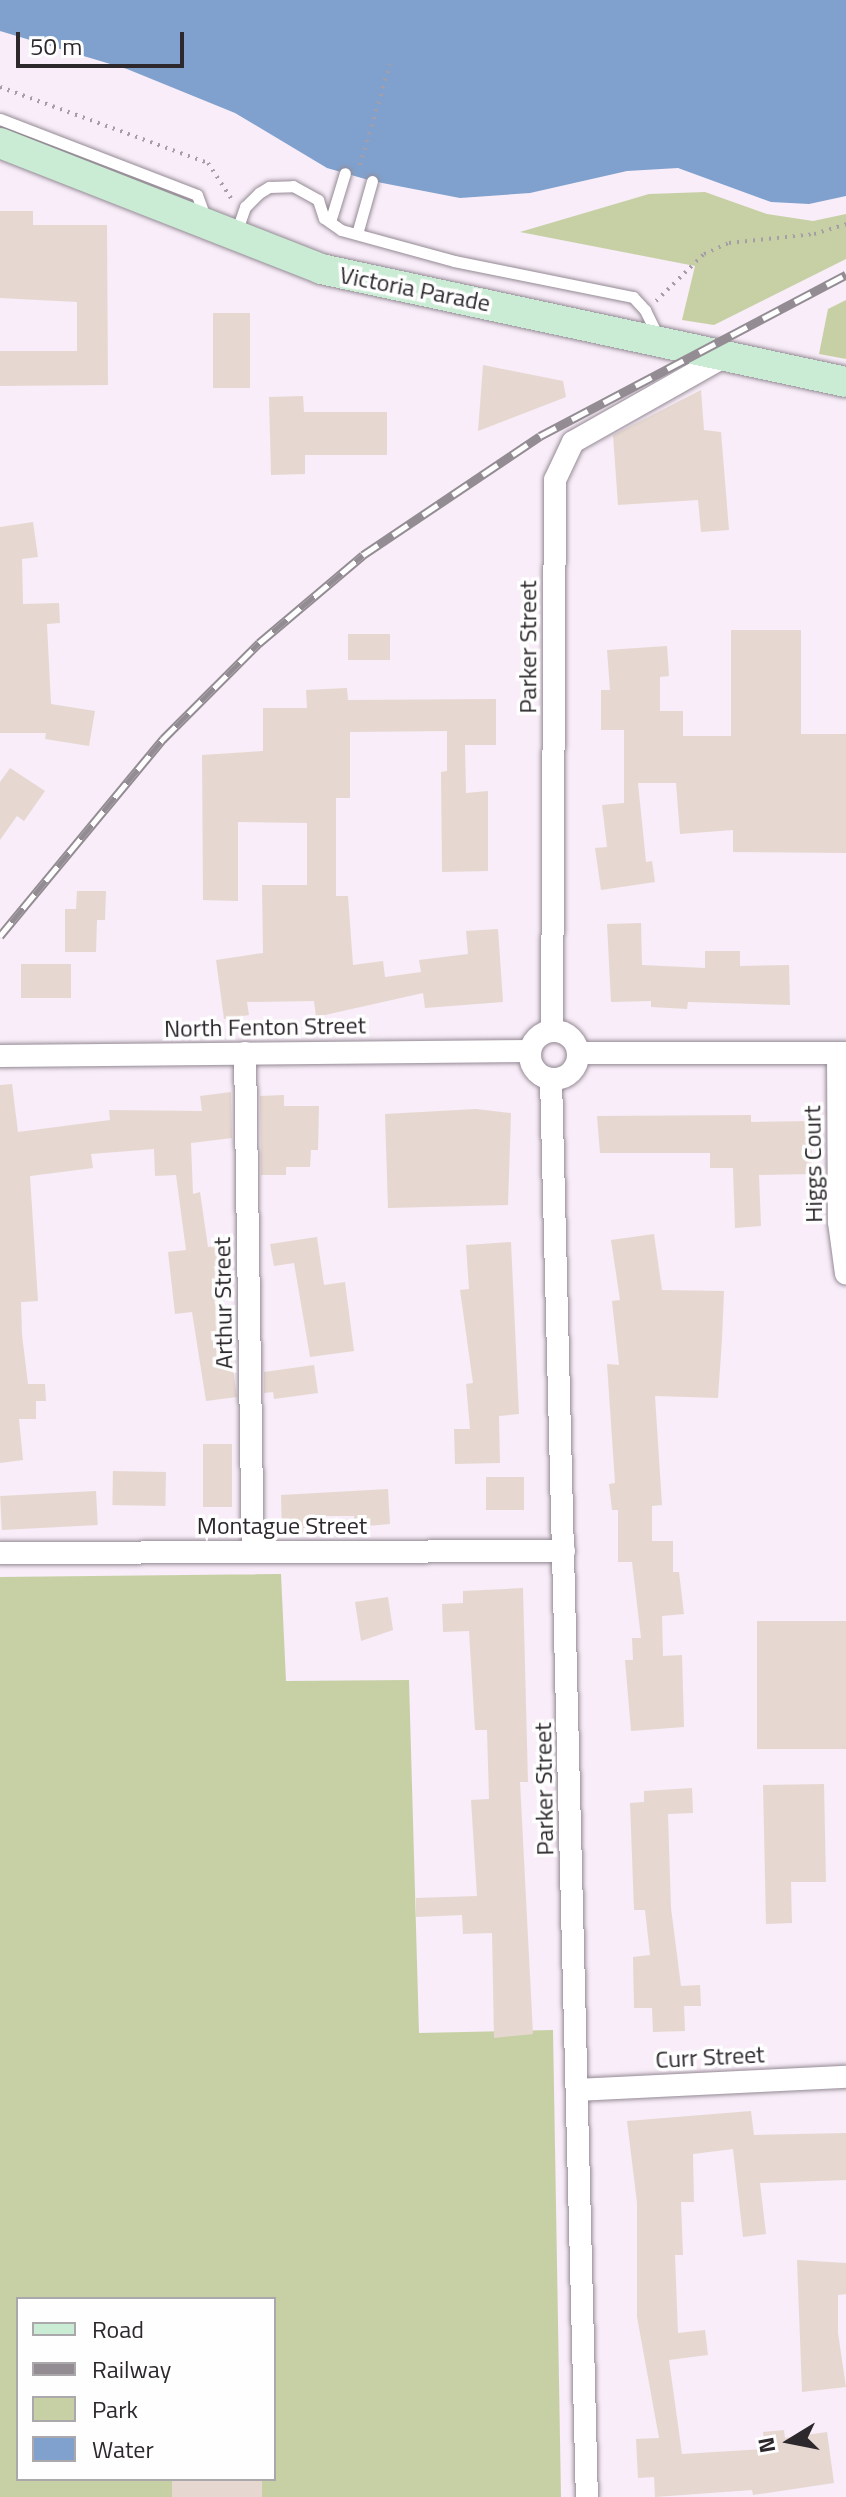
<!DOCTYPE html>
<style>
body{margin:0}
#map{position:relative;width:846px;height:2497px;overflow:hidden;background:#f8edf8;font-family:"Titillium Web",sans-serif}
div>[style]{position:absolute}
.green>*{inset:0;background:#c7d0a5}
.water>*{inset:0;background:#80a1cd}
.building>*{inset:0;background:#e6d8d0;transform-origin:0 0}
.path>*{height:4px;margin-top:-2px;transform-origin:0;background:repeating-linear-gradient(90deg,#a69ea6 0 2px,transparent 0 8px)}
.roads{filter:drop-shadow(0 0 2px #948a94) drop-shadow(0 0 2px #948a94)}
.lane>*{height:11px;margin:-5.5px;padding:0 5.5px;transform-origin:5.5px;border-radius:5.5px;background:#fff}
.street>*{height:22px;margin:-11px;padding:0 11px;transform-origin:11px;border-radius:11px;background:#fff}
.street>.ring{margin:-11px;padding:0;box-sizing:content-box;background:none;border:22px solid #fff;border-radius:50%}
.secondary>*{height:30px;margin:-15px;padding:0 15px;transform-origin:15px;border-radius:15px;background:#caecd4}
.rail>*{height:9px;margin-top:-4.5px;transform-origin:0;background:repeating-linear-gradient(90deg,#fefefe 0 18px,#938c93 0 36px);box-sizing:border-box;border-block:2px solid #938c93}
span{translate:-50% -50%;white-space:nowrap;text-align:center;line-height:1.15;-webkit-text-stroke:7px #fefefe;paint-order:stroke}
.street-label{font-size:24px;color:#2c282c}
.legend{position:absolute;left:16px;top:2297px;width:260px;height:184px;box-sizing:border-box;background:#fefefe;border:2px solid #aaa8aa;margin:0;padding:10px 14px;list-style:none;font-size:24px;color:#2c282c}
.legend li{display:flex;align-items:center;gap:16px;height:40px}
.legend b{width:40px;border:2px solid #aaa8aa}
.north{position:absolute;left:750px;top:2401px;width:80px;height:80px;-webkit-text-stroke:6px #fefefe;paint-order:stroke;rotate:260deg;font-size:22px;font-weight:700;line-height:32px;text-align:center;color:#2c282c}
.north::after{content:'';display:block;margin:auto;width:28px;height:36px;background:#2c282c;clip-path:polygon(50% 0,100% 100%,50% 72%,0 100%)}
.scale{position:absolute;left:16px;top:32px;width:168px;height:36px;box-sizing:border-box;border:4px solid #2c282c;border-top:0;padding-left:10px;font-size:24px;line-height:28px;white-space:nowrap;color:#2c282c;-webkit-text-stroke:6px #fefefe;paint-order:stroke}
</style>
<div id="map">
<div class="green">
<i style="clip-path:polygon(705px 192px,767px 214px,813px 221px,846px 214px,846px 259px,714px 325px,682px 320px,695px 266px,520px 232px,649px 194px)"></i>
<i style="clip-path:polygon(846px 300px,846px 359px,819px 354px,828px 309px)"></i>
<i style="clip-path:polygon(evenodd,281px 1574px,286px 1681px,409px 1680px,419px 2033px,553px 2030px,561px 2497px,0 2497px,0 1577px,281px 1574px,18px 2299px,274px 2299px,274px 2479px,18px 2479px,18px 2299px)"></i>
</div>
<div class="water">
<i style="clip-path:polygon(0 0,846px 0,846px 196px,809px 204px,771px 202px,678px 168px,627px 171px,530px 193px,460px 198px,372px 181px,327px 168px,235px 113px,127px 69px,0 31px)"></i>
</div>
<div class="building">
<i style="clip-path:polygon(0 211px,33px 211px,33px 225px,107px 225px,108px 385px,0 386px,0 351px,77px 351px,77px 302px,0 298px)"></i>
<i style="left:213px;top:313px;width:37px;height:75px"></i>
<i style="clip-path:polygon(483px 365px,563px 381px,566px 397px,478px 431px)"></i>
<i style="clip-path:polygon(701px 390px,704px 430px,721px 432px,729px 530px,701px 532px,698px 500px,618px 505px,613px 435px)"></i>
<i style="clip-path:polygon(303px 396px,304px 412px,387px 412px,387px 455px,305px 455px,305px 474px,271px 475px,269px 397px)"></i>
<i style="clip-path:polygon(33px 522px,38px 557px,22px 559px,23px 604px,59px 603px,60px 623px,47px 624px,51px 704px,95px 711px,89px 746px,45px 739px,46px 733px,0 733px,0 527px)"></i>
<i style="clip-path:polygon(731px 630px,801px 630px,801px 734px,846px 734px,846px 853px,733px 852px,733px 830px,680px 834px,676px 783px,638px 783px,646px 862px,652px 861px,655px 882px,601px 890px,595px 848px,607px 847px,602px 805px,624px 803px,624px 730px,601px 730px,601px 690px,610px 690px,607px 650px,667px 646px,669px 676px,660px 677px,660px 711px,683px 711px,683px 736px,731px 736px)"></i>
<i style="left:390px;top:634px;width:26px;height:42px;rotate:90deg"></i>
<i style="clip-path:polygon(347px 688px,348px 700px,496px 699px,496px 745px,465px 745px,466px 793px,488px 791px,488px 871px,442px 872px,441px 772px,447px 771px,447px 731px,350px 732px,350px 798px,336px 798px,336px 896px,348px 896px,353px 965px,383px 961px,385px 977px,421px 972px,419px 960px,468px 954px,466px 931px,498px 929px,503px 1002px,425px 1008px,423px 993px,316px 1017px,314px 1001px,247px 1002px,249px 1015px,224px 1019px,216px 960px,263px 953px,262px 885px,307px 885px,307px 823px,238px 822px,238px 901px,203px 900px,202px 755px,263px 751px,263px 708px,307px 708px,306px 690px)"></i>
<i style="clip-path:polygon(10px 768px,45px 791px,24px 821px,17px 816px,0 840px,0 782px)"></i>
<i style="clip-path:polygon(77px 891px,106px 891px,105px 920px,97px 920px,96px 952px,65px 952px,65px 909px,76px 909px)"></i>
<i style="clip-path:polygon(641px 923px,642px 965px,705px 968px,705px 951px,740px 951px,740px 966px,789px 965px,790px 1005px,688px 1002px,687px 1009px,651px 1007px,651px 1001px,611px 1002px,607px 924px)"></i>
<i style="left:71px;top:964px;width:34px;height:50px;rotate:90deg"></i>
<i style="clip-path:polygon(12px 1084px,18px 1132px,110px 1120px,109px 1110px,202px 1111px,200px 1096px,231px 1092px,232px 1138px,191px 1143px,193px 1194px,200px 1192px,208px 1247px,226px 1244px,230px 1274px,220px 1276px,237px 1397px,206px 1401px,192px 1312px,175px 1314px,168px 1252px,186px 1250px,176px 1175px,155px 1176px,154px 1149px,91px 1154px,93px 1168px,30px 1176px,38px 1301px,21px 1302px,22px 1335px,28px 1384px,45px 1384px,46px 1401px,36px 1401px,36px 1419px,19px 1419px,23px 1460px,0 1463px,0 1085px)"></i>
<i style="clip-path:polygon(284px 1095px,284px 1106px,319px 1106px,318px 1150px,311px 1150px,310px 1167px,286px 1167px,286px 1175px,261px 1175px,260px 1096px)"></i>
<i style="clip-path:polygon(476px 1109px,511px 1113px,508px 1205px,388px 1208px,385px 1114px)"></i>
<i style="clip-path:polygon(751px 1115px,751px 1122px,811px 1121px,812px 1174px,759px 1175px,761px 1226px,735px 1228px,733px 1168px,710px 1168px,710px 1153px,600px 1153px,597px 1116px)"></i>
<i style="clip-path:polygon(654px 1234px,662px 1290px,724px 1291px,722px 1339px,718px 1398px,655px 1396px,662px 1505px,652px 1506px,652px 1541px,673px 1541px,673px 1572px,679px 1572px,684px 1614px,662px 1616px,663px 1656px,682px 1655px,684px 1727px,631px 1731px,625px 1660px,633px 1660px,632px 1638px,641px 1638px,632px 1562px,618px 1562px,618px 1510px,612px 1510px,609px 1484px,615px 1483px,607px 1364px,619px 1365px,612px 1301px,620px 1300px,611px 1240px)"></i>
<i style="clip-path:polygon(317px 1237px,324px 1285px,345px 1282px,354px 1351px,310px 1357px,294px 1263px,274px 1266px,270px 1244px)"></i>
<i style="clip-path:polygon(511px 1242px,519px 1414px,499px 1416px,500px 1463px,455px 1464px,454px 1429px,470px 1429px,466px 1384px,473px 1383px,460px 1290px,469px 1289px,466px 1245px)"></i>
<i style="clip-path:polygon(314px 1365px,318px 1393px,274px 1399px,273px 1392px,264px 1393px,264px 1372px)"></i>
<i style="left:203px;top:1444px;width:29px;height:63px"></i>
<i style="left:113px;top:1471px;width:53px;height:34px;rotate:1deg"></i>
<i style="left:486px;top:1477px;width:38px;height:33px"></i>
<i style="clip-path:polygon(388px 1489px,390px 1524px,355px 1527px,354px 1516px,321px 1516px,322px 1532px,282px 1533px,281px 1495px)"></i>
<i style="left:96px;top:1491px;width:34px;height:96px;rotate:87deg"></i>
<i style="clip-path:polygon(523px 1588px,528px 1782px,520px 1782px,533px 2034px,494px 2038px,492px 1933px,463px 1934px,462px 1915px,416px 1917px,416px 1898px,477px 1896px,471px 1800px,489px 1799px,487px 1730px,475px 1730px,469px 1631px,443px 1632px,442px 1604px,463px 1603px,463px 1591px)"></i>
<i style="clip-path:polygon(388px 1597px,393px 1630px,361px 1641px,355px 1602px)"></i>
<i style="left:846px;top:1621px;width:128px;height:89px;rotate:90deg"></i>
<i style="clip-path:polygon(824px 1784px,826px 1882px,791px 1882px,792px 1923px,766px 1924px,763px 1785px)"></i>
<i style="clip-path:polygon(692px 1788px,693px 1813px,668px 1814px,671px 1908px,681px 1986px,700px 1985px,701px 2006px,684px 2006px,685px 2031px,653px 2032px,652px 2008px,634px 2008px,633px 1957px,650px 1955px,645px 1910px,634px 1910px,630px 1803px,644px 1802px,644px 1791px)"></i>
<i style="clip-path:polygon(751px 2111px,754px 2135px,846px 2133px,846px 2180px,760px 2183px,766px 2234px,743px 2237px,733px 2149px,693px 2154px,694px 2202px,681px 2202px,683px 2255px,675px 2255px,678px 2333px,705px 2330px,708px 2355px,669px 2360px,682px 2454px,765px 2449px,763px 2432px,784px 2430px,785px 2438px,827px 2432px,834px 2483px,753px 2495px,752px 2490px,655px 2497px,654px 2477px,638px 2478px,636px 2439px,659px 2438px,637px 2317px,637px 2203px,627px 2121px)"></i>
<i style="clip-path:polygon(797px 2260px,846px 2263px,846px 2294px,838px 2295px,838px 2333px,846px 2387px,802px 2392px)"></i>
<i style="left:172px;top:2479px;width:90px;height:18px"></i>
</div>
<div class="path">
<i style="left:0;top:87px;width:221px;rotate:20.1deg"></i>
<i style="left:208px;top:163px;width:42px;rotate:56.7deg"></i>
<i style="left:360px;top:165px;width:105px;rotate:-73.5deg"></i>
<i style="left:656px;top:301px;width:67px;rotate:-44.4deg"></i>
<i style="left:704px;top:254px;width:27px;rotate:-24deg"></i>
<i style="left:729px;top:243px;width:85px;rotate:-6deg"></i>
<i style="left:814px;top:234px;width:34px;rotate:-17deg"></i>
</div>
<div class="roads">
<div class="lane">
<i style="left:0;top:119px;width:211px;rotate:21.1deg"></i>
<i style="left:197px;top:195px;width:23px;rotate:70deg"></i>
<i style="left:330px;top:222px;width:51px;rotate:-73deg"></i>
<i style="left:236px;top:233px;width:28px;rotate:-71deg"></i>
<i style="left:245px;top:207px;width:20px;rotate:-45deg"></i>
<i style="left:259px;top:193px;width:12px;rotate:-31deg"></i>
<i style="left:269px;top:187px;width:24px;rotate:-2deg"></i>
<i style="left:293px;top:186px;width:29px;rotate:29deg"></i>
<i style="left:318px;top:200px;width:19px;rotate:72deg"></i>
<i style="left:324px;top:218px;width:21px;rotate:35deg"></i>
<i style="left:341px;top:230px;width:117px;rotate:15.3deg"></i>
<i style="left:454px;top:261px;width:183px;rotate:11.4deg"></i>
<i style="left:633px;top:297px;width:18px;rotate:47deg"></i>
<i style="left:645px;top:310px;width:30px;rotate:64deg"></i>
<i style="left:357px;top:234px;width:55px;rotate:-74.2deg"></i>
</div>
<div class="street">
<i style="left:552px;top:1030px;width:550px;rotate:-89.69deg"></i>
<i style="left:555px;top:480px;width:42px;rotate:-64.7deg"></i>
<i style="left:573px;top:442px;width:175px;rotate:-29.5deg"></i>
<i class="ring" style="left:530px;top:1031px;width:26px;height:26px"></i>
<i style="left:245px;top:1053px;width:499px;rotate:89.1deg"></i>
<i style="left:579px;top:1053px;width:267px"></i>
<i style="left:838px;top:1053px;width:169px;rotate:89.7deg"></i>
<i style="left:839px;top:1222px;width:52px;rotate:82.3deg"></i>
<i style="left:0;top:1056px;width:530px;rotate:-0.54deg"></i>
<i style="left:551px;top:1079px;width:1418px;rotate:88.55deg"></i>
<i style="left:0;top:1553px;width:564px;rotate:-0.2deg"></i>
<i style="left:577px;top:2090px;width:269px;rotate:-2.8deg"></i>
</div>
<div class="secondary">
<i style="left:0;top:143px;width:345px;rotate:21.4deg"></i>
<i style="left:321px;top:269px;width:537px;rotate:12.15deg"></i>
</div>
</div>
<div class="rail">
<i style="left:0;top:936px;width:256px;rotate:-50.4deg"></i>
<i style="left:163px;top:739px;width:136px;rotate:-45deg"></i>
<i style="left:259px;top:643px;width:136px;rotate:-40.2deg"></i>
<i style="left:363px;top:555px;width:213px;rotate:-33.9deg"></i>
<i style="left:540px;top:436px;width:346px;rotate:-27.8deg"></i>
</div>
<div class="street-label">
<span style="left:415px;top:289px;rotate:11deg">Victoria Parade</span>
<span style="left:528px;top:647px;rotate:-90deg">Parker Street</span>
<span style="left:265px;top:1027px;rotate:-1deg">North Fenton Street</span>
<span style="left:813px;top:1164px;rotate:-91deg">Higgs Court</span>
<span style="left:223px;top:1303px;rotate:-91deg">Arthur Street</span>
<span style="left:282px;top:1526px">Montague Street</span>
<span style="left:544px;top:1789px;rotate:-91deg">Parker Street</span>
<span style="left:710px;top:2057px;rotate:-3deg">Curr Street</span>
</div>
<ul class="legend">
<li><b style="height:10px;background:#caecd4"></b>Road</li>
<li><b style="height:10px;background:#938c93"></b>Railway</li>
<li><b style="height:22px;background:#c7d0a5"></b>Park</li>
<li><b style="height:22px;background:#80a1cd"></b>Water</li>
</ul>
<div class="north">N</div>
<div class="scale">50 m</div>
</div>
